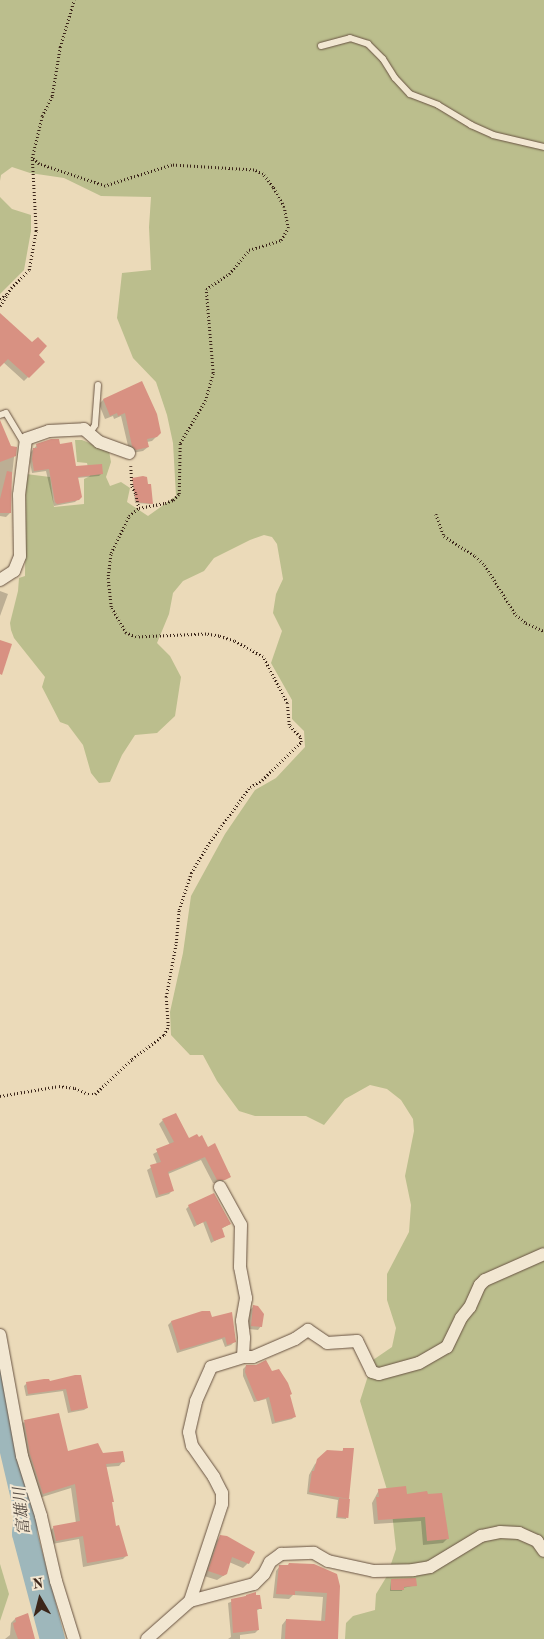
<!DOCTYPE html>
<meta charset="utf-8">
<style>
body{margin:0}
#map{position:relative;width:544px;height:1639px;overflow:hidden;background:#ebdab9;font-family:"Old Standard TT","Noto Serif JP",serif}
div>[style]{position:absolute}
.green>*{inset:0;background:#bbbe8d}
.shadow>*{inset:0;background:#0003}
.river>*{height:25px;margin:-12.5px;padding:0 12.5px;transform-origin:12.5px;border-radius:12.5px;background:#9eb7bb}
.building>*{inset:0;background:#d89182;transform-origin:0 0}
.path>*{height:2.5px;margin-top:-1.25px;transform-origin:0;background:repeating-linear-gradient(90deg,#3c261a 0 1px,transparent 0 3.5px)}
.roads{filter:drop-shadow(0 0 1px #685342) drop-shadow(0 0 1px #685342)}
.service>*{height:6px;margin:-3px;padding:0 3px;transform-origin:3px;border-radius:3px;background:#f2e7d2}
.minor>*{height:12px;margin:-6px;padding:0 6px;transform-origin:6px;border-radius:6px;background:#f2e7d2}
span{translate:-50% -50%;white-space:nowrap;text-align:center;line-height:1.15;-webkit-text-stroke:4px #f2e7d2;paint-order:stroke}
.water-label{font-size:16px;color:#544a42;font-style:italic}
.north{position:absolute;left:15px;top:1574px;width:50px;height:50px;-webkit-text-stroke:4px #f2e7d2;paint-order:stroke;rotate:352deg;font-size:14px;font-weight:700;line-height:20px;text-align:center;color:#3c261a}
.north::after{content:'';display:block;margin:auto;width:18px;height:22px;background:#3c261a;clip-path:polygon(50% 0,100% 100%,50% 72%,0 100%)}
</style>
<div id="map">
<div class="green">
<i style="clip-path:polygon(0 0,544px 0,544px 1639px,345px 1639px,346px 1623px,353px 1616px,375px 1610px,376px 1594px,387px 1576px,396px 1549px,391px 1503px,360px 1401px,373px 1360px,392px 1347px,396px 1328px,387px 1300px,387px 1274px,409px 1232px,411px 1205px,405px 1176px,414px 1131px,413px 1119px,401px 1100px,387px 1089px,370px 1085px,345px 1099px,324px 1125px,306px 1116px,255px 1116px,239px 1111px,217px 1081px,203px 1055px,190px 1055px,171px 1035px,170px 1012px,183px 953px,191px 896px,225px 834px,255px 790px,276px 778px,305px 747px,304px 731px,292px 719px,292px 700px,271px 663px,282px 631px,273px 613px,276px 594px,283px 579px,277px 544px,272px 537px,264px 535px,250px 540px,214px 558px,204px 571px,183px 581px,173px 593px,169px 614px,157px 643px,170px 656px,181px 677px,175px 716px,157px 733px,135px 735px,122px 755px,110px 782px,99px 783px,91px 773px,83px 745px,68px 725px,60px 722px,42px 687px,45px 677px,14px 638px,11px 630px,10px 623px,18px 591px,19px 578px,25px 576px,26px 474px,50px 477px,54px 507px,84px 504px,84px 479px,90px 476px,87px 463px,77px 462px,75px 440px,82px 440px,109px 451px,111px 462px,106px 477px,110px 486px,121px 482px,130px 488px,127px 502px,148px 516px,176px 496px,173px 443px,167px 415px,156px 382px,133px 358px,117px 318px,122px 273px,151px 270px,149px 227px,151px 197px,101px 196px,64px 178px,30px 173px,12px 167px,1px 175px,0 181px)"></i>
<i style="clip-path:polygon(0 197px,12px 209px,31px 215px,31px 231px,24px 270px,0 294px)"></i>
<i style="clip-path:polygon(0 1564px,9px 1594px,0 1621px)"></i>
</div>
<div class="shadow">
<i style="clip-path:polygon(0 317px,43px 362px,24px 381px,3px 362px,0 365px)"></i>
<i style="clip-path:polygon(142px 383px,160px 433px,152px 441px,147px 442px,148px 447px,143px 451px,132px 453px,129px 450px,121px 416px,114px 419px,113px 416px,105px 419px,99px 404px,103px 400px)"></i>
<i style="clip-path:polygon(0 439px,11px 447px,15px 448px,10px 494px,10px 513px,6px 517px,0 516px)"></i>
<i style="clip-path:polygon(37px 445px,59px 446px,75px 468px,102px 473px,99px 476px,77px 478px,81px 496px,75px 502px,54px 506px,46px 471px,32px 473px,30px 462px,31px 452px)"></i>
<i style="clip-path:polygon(133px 479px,152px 503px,151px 504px,135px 503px)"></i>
<i style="clip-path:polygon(0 591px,8px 594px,0 616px)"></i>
<i style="clip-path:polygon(163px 1120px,188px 1139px,207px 1148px,230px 1174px,220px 1184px,213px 1183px,201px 1160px,168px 1174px,173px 1190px,169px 1194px,156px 1198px,147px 1170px,157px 1164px,153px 1154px,170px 1145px,159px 1124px)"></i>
<i style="clip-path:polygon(189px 1206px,230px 1224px,221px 1229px,224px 1236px,211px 1243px,203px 1222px,194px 1227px,186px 1209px)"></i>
<i style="clip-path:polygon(253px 1307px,261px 1326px,258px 1330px,248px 1329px,250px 1310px)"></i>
<i style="clip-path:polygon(211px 1318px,234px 1342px,231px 1345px,225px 1347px,222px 1339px,177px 1353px,168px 1325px,171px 1322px)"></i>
<i style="clip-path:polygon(246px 1366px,289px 1396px,295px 1416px,292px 1419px,272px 1424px,266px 1399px,254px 1402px,243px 1376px,243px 1369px)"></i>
<i style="clip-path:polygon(80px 1376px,87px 1408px,84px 1410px,68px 1413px,63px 1391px,26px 1396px,24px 1386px,27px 1383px,49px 1382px)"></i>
<i style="clip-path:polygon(24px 1422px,68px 1453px,102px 1454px,123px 1461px,119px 1466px,106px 1467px,113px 1501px,111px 1503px,115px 1527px,127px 1555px,123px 1559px,83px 1567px,79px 1539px,52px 1544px,50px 1531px,54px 1527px,76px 1523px,71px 1488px,39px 1498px,20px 1426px)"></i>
<i style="clip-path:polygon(344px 1449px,348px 1498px,346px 1519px,336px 1518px,338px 1500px,307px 1494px,309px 1475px,315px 1464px,328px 1452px,341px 1452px)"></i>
<i style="clip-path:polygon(379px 1490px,406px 1495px,447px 1539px,443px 1543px,423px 1545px,421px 1521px,374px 1524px,372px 1503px)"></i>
<i style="clip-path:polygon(221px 1536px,248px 1563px,243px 1568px,229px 1562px,226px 1574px,217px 1580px,204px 1576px,216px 1541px)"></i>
<i style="clip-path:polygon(280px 1566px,336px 1575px,337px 1639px,281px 1639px,282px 1625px,286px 1620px,321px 1622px,323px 1597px,293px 1595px,289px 1599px,273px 1598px,276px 1571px)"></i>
<i style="clip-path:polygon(391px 1580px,416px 1585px,403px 1588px,402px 1591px,390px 1591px)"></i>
<i style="clip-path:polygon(246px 1596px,261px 1608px,256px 1611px,258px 1630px,255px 1633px,240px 1635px,240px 1639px,228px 1639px,231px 1637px,228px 1603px)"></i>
<i style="clip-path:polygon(27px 1614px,34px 1639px,5px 1639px,10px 1635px,11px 1623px,15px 1619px)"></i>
</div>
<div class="river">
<i style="left:0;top:1381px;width:54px;rotate:81.4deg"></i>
<i style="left:8px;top:1434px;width:79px;rotate:76.8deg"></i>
<i style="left:26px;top:1511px;width:22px;rotate:95deg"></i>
<i style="left:24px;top:1533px;width:110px;rotate:75.2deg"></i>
</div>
<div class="building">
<i style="clip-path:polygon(0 313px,32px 342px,38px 337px,47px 346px,39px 355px,45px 362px,29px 378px,8px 359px,0 367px)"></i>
<i style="clip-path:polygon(142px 381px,157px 414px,161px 433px,157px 437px,147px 439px,149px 447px,136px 450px,132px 446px,125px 413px,118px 416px,117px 413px,110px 416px,103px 399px)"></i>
<i style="clip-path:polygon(0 420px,11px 446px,17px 447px,16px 456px,0 462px)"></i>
<i style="clip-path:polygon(51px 439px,59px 439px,60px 444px,72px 442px,76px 466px,102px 464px,103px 474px,78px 477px,82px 497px,79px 500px,57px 504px,55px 502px,49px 469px,34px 471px,32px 459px,33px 448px,37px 448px,36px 444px)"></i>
<i style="clip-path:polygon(7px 471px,12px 472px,11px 513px,0 513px,0 499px)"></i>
<i style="clip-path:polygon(143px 476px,147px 477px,148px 484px,151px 484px,153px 504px,136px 502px,132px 478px)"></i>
<i style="clip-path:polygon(0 640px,12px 644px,2px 675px,0 674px)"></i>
<i style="clip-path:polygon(176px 1113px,189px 1138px,197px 1134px,199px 1137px,202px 1135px,208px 1147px,215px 1143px,231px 1177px,225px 1180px,217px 1180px,205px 1157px,168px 1172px,174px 1191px,159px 1195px,150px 1165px,161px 1162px,156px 1149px,174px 1142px,162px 1119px)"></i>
<i style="clip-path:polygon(214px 1193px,231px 1224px,222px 1228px,225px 1237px,214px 1241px,206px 1221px,197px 1225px,188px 1205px)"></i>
<i style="clip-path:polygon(253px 1305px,258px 1306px,264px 1314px,262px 1327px,251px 1326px)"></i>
<i style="clip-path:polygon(202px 1311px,210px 1311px,212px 1317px,232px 1312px,236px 1342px,227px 1345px,225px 1337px,180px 1350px,171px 1321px)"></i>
<i style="clip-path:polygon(266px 1360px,272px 1371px,279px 1369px,288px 1383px,292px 1394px,290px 1395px,296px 1417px,275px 1422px,269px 1397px,258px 1401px,256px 1399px,245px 1372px,246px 1365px,256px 1365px)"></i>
<i style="clip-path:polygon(75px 1375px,81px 1375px,88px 1408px,71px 1411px,66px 1389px,28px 1394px,26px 1382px,44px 1379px,49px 1379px,50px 1381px)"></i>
<i style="clip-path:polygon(59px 1413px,68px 1451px,98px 1443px,103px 1453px,123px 1451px,125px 1462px,106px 1464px,114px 1502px,112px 1502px,116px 1526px,119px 1525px,128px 1556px,87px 1563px,83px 1536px,56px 1541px,53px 1526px,80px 1521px,75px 1484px,43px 1494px,30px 1454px,24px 1420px)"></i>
<i style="clip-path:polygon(343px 1448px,354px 1448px,349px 1499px,309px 1492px,312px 1471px,314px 1471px,317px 1459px,327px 1450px,343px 1451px)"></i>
<i style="clip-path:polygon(406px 1486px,407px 1494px,427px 1491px,428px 1494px,442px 1493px,449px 1539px,427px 1541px,425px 1517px,378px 1520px,376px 1497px,379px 1497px,378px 1489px)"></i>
<i style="left:339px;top:1498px;width:11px;height:19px;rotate:5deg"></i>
<i style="clip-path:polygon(220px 1535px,227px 1536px,255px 1552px,249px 1564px,232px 1557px,227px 1574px,223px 1576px,208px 1571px)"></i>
<i style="clip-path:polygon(289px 1563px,314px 1564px,337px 1574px,340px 1586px,338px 1639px,285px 1639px,286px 1619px,325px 1621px,327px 1593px,295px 1591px,295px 1595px,276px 1594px,279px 1565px,288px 1565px)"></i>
<i style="clip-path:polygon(416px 1578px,417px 1586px,404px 1587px,404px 1590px,391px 1590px,391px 1579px)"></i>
<i style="clip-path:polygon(256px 1592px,256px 1595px,260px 1595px,262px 1609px,257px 1609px,259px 1630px,233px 1633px,231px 1599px,246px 1596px,246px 1595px)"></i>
<i style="clip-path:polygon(28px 1613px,35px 1639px,18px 1639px,14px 1628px,13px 1623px,16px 1622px,15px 1618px)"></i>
</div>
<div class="path">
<i style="left:0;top:299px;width:9px;rotate:-36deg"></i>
<i style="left:0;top:306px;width:21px;rotate:-59deg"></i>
<i style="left:11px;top:288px;width:25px;rotate:-45deg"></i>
<i style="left:29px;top:270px;width:40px;rotate:-80deg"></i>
<i style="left:36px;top:231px;width:73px;rotate:-93.1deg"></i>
<i style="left:32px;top:158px;width:43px;rotate:-76.6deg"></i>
<i style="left:42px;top:116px;width:22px;rotate:-63deg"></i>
<i style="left:52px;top:96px;width:50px;rotate:-80.7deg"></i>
<i style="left:60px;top:47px;width:49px;rotate:-73.4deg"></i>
<i style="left:131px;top:466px;width:20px;rotate:87deg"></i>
<i style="left:132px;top:486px;width:9px;rotate:63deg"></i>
<i style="left:136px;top:494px;width:14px;rotate:78deg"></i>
<i style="left:436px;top:514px;width:23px;rotate:70deg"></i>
<i style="left:444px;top:536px;width:37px;rotate:33deg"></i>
<i style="left:475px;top:556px;width:13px;rotate:42deg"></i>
<i style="left:485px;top:565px;width:59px;rotate:58.2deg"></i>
<i style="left:516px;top:615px;width:13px;rotate:39deg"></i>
<i style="left:526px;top:623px;width:20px;rotate:24deg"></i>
<i style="left:0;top:1096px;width:60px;rotate:-9.6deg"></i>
<i style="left:59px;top:1086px;width:16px;rotate:7deg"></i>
<i style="left:75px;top:1088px;width:14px;rotate:25deg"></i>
<i style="left:88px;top:1094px;width:7px"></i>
<i style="left:95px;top:1094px;width:51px;rotate:-43.4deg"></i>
<i style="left:132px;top:1059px;width:40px;rotate:-37deg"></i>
<i style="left:164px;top:1035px;width:10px;rotate:-66deg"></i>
<i style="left:168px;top:1026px;width:29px;rotate:-94deg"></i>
<i style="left:166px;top:997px;width:55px;rotate:-79.5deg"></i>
<i style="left:176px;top:943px;width:33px;rotate:-85deg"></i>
<i style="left:179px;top:910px;width:39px;rotate:-72deg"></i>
<i style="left:191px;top:873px;width:35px;rotate:-59deg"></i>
<i style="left:209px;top:843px;width:69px;rotate:-53.8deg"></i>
<i style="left:250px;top:787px;width:14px;rotate:-30deg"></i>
<i style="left:262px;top:780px;width:54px;rotate:-44.3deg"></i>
<i style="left:301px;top:742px;width:5px;rotate:-101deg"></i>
<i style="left:300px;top:737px;width:16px;rotate:-133deg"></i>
<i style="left:289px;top:725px;width:22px;rotate:-95deg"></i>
<i style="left:287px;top:703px;width:52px;rotate:-117.6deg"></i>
<i style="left:263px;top:657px;width:33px;rotate:-151deg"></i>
<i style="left:234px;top:641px;width:16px;rotate:-162deg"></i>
<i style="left:219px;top:636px;width:13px;rotate:-171deg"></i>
<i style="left:206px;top:634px;width:70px;rotate:177.5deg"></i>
<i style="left:136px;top:637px;width:11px;rotate:-158deg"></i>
<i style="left:126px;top:633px;width:30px;rotate:-120deg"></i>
<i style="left:111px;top:607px;width:31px;rotate:-96deg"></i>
<i style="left:108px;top:576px;width:23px;rotate:-83deg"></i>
<i style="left:111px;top:553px;width:41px;rotate:-64.1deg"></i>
<i style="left:129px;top:516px;width:13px;rotate:-39deg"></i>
<i style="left:139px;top:508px;width:26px;rotate:-11deg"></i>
<i style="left:165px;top:503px;width:9px;rotate:-21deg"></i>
<i style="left:173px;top:500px;width:8px;rotate:-45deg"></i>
<i style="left:179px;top:494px;width:51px;rotate:-88.9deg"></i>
<i style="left:180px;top:443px;width:49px;rotate:-59.2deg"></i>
<i style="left:205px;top:401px;width:29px;rotate:-74deg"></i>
<i style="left:213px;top:373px;width:84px;rotate:-94.8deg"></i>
<i style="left:206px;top:289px;width:27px;rotate:-33deg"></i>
<i style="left:229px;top:274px;width:31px;rotate:-50deg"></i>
<i style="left:249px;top:250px;width:34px;rotate:-17deg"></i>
<i style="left:281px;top:240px;width:14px;rotate:-60deg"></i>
<i style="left:288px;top:228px;width:21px;rotate:-101deg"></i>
<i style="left:284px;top:207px;width:23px;rotate:-119deg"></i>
<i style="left:273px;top:187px;width:16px;rotate:-128deg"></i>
<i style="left:263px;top:174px;width:10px;rotate:-156deg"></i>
<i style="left:254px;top:170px;width:82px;rotate:-176.5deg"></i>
<i style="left:172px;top:165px;width:70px;rotate:162.6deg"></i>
<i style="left:105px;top:186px;width:70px;rotate:-161.6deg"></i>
<i style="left:39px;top:164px;width:9px;rotate:-139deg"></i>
</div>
<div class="roads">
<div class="service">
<i style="left:321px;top:46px;width:30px;rotate:-15deg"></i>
<i style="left:350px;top:38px;width:19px;rotate:18deg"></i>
<i style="left:368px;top:44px;width:21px;rotate:45deg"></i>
<i style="left:383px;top:59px;width:22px;rotate:58deg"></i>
<i style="left:395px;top:78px;width:22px;rotate:47deg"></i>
<i style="left:410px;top:94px;width:30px;rotate:21deg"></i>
<i style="left:438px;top:105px;width:39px;rotate:31deg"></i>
<i style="left:471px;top:125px;width:24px;rotate:24deg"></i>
<i style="left:493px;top:135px;width:52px;rotate:13.2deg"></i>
<i style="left:0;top:415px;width:6px;rotate:-18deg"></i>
<i style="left:6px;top:413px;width:35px;rotate:59deg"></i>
<i style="left:90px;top:433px;width:9px;rotate:-58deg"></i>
<i style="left:95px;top:425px;width:40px;rotate:-85.7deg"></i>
</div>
<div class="minor">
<i style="left:0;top:580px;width:17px;rotate:-33deg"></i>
<i style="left:14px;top:571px;width:16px;rotate:-68deg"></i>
<i style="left:20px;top:556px;width:61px;rotate:-90.9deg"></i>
<i style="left:19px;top:495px;width:56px;rotate:-82.9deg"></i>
<i style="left:26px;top:439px;width:24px;rotate:-19deg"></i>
<i style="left:49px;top:431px;width:35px;rotate:-3deg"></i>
<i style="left:84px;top:429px;width:20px;rotate:41deg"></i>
<i style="left:99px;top:442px;width:32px;rotate:20deg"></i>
<i style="left:220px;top:1187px;width:43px;rotate:61.1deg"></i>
<i style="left:241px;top:1225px;width:42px;rotate:91.4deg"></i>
<i style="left:240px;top:1267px;width:32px;rotate:79deg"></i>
<i style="left:246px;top:1298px;width:23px;rotate:100deg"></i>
<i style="left:242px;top:1321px;width:17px;rotate:83deg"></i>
<i style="left:244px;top:1338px;width:19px;rotate:93deg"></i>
<i style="left:0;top:1335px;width:123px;rotate:79.7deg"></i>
<i style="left:22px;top:1456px;width:63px;rotate:72.4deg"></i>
<i style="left:41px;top:1516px;width:67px;rotate:77deg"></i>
<i style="left:56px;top:1581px;width:61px;rotate:72.8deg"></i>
<i style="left:190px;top:1601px;width:102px;rotate:-71.7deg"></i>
<i style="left:222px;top:1504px;width:11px;rotate:-90deg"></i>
<i style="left:222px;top:1493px;width:18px;rotate:-117deg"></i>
<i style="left:214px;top:1477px;width:38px;rotate:-125deg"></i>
<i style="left:192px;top:1446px;width:14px;rotate:-102deg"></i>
<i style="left:189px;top:1432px;width:32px;rotate:-77deg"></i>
<i style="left:196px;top:1401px;width:37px;rotate:-66deg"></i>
<i style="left:211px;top:1367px;width:34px;rotate:-17deg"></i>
<i style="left:243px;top:1357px;width:10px"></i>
<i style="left:253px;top:1357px;width:46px;rotate:-23.2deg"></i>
<i style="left:295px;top:1339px;width:16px;rotate:-35deg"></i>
<i style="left:308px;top:1330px;width:23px;rotate:34deg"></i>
<i style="left:327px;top:1343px;width:30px;rotate:-4deg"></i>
<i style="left:357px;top:1341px;width:34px;rotate:64deg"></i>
<i style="left:372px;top:1372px;width:7px;rotate:16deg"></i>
<i style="left:379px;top:1374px;width:41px;rotate:-15.4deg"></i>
<i style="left:419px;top:1363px;width:32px;rotate:-30deg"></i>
<i style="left:447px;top:1347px;width:32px;rotate:-64deg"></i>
<i style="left:461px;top:1318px;width:14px;rotate:-51deg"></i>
<i style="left:470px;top:1307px;width:24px;rotate:-66deg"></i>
<i style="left:480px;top:1285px;width:7px;rotate:-45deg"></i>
<i style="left:485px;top:1280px;width:64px;rotate:-23.8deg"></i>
<i style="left:147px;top:1639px;width:57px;rotate:-41.5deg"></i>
<i style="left:190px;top:1601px;width:66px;rotate:-14.9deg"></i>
<i style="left:254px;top:1584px;width:14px;rotate:-45deg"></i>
<i style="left:264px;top:1574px;width:13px;rotate:-63deg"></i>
<i style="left:270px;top:1562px;width:14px;rotate:-36deg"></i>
<i style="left:281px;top:1554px;width:33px;rotate:-2deg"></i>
<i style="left:314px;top:1553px;width:16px;rotate:30deg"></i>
<i style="left:328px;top:1561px;width:47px;rotate:12.3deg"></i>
<i style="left:374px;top:1571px;width:39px;rotate:-1deg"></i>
<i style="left:413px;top:1570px;width:17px;rotate:-10deg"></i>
<i style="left:430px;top:1567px;width:60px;rotate:-31.3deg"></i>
<i style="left:481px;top:1536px;width:19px;rotate:-12deg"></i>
<i style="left:500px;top:1532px;width:19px;rotate:3deg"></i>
<i style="left:519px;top:1533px;width:20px;rotate:24deg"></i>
<i style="left:537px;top:1541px;width:12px;rotate:55deg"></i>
</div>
</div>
<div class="water-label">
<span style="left:23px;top:1511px;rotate:-96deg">富雄川</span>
</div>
<div class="north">N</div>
</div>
